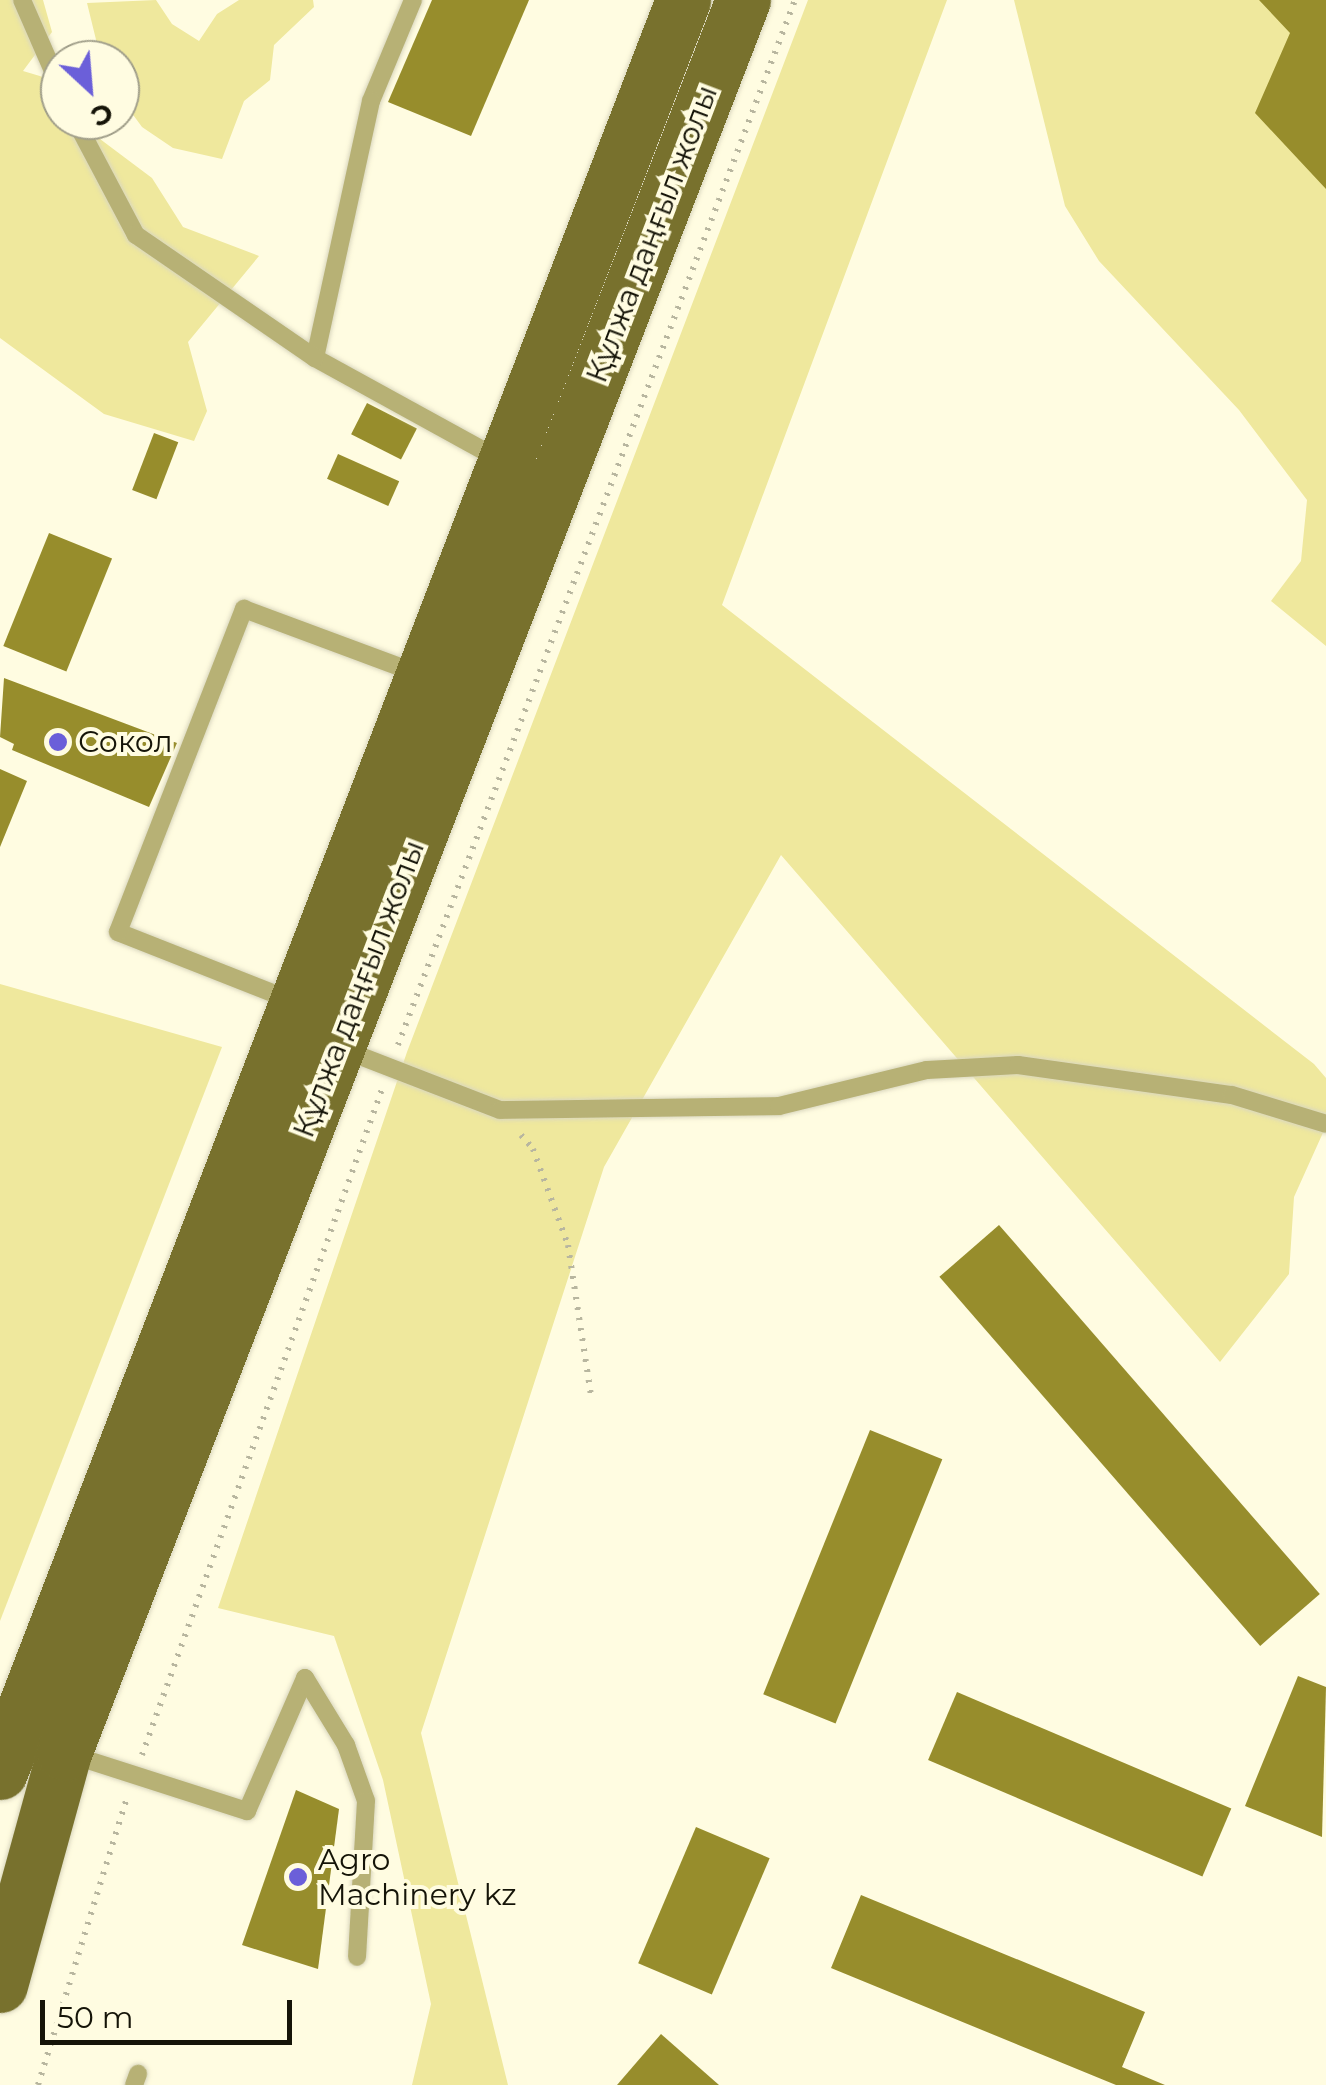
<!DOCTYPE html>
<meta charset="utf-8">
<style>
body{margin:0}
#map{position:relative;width:1326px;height:2085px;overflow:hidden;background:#fffce1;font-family:Montserrat,sans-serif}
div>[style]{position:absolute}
.green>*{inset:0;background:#efe89d}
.building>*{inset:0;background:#978d2c;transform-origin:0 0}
.path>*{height:6px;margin-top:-3px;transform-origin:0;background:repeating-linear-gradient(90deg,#b8b69f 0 2.5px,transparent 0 10.5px)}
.roads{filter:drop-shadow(0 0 2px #dad7be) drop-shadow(0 0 2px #dad7be)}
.service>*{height:18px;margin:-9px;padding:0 9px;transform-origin:9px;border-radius:9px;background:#b7b175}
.primary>*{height:55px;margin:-27.5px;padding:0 27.5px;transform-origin:27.5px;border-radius:27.5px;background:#78712d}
.dots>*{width:28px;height:28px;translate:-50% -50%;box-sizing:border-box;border:5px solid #fffce1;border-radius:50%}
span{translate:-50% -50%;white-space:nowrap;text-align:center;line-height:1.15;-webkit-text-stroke:8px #fffce1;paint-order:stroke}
.street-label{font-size:30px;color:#151408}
.poi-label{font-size:30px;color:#151408}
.left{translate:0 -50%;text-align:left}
.north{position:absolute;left:40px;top:40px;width:100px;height:100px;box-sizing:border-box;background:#fffce1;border:2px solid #a19f8a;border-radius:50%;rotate:154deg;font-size:28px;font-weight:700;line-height:40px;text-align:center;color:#151408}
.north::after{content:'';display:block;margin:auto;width:35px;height:45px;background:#6b5fd9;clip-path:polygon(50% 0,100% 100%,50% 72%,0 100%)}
.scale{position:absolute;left:40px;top:2000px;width:252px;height:45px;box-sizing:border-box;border:5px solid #151408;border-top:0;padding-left:12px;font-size:30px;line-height:35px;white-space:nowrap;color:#151408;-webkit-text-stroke:8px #fffce1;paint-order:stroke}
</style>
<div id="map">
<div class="green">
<i style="clip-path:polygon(0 0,43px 0,52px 32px,23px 71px,60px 82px,60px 120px,94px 120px,100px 139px,152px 178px,183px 227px,259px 256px,188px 342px,207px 411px,194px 441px,104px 414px,0 338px)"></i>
<i style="clip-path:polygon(156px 0,172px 24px,199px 41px,217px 14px,239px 0,313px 0,314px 7px,274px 45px,270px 80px,244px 101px,222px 159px,173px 148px,142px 127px,120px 97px,120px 60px,101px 60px,87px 3px)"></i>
<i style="clip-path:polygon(808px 0,947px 0,722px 605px,1314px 1064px,1326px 1078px,1326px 1126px,1294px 1197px,1289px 1274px,1220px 1362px,781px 855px,604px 1167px,421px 1733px,508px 2085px,412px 2085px,431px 2004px,383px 1780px,334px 1636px,218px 1608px,407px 1052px)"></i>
<i style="clip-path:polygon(1014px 0,1326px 0,1326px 646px,1271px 601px,1301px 561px,1307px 500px,1239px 410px,1099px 261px,1065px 206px)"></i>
<i style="clip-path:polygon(0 984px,222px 1047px,0 1621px)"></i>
</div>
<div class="building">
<i style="clip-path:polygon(432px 0,529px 0,471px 136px,388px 102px)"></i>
<i style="clip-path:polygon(1259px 0,1326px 0,1326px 189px,1255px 113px,1290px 33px)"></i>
<i style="left:367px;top:403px;width:56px;height:35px;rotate:27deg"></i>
<i style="left:154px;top:433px;width:26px;height:61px;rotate:21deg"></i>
<i style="left:338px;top:454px;width:67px;height:27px;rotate:24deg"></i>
<i style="left:49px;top:533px;width:68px;height:122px;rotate:22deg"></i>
<i style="clip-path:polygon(4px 678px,177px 743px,149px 807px,12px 750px,14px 744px,0 737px)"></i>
<i style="clip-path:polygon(0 769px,27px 781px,0 847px)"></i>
<i style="left:999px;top:1225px;width:489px;height:79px;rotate:49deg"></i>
<i style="left:870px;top:1430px;width:78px;height:285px;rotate:22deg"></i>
<i style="clip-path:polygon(1298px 1676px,1326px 1687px,1322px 1837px,1245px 1806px)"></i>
<i style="left:957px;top:1692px;width:298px;height:74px;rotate:23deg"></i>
<i style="clip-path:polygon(296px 1790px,339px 1809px,318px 1969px,242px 1945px)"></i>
<i style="left:696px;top:1827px;width:80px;height:148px;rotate:23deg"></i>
<i style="clip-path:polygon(861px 1895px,1145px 2012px,1122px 2067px,1165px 2085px,1116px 2085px,831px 1968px)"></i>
<i style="clip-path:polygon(661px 2034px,719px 2085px,617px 2085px)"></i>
</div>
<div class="path">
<i style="left:398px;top:1045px;width:1118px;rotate:-69.2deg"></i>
<i style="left:521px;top:1135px;width:18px;rotate:49deg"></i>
<i style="left:533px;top:1149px;width:102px;rotate:70deg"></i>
<i style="left:568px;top:1245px;width:153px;rotate:81.3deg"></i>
<i style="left:142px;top:1755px;width:708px;rotate:-70.18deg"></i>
<i style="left:38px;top:2085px;width:304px;rotate:-72.8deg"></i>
</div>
<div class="roads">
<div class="service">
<i style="left:22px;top:0;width:95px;rotate:66.4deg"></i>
<i style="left:413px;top:0;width:109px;rotate:112.6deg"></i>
<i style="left:371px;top:101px;width:263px;rotate:102.3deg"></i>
<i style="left:315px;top:358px;width:210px;rotate:28.8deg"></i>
<i style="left:75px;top:120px;width:130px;rotate:62.1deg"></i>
<i style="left:136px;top:235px;width:217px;rotate:34.5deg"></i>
<i style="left:293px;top:1001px;width:188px;rotate:-158.5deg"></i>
<i style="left:118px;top:932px;width:347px;rotate:-68.7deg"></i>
<i style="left:244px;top:609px;width:184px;rotate:20.4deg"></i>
<i style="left:342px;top:1049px;width:169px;rotate:21.1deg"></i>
<i style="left:500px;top:1110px;width:279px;rotate:-0.8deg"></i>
<i style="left:779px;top:1106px;width:152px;rotate:-13.7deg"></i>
<i style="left:927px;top:1070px;width:91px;rotate:-3.1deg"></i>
<i style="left:1018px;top:1065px;width:216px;rotate:8deg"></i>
<i style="left:1232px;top:1095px;width:98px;rotate:17.1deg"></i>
<i style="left:69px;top:1754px;width:187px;rotate:17.8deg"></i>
<i style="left:247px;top:1811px;width:145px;rotate:-66.4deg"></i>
<i style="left:305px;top:1678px;width:79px;rotate:58.5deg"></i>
<i style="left:346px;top:1745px;width:59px;rotate:70.3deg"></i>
<i style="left:366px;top:1801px;width:156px;rotate:93.3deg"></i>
<i style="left:134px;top:2085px;width:12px;rotate:-70deg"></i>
</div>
<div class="primary">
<i style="left:0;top:1772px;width:1899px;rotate:-68.92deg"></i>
<i style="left:0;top:1985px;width:241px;rotate:-74.6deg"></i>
<i style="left:64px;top:1753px;width:1880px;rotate:-68.83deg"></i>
</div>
</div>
<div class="dots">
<i style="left:58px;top:742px;background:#6b5fd9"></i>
<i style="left:298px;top:1877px;background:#6b5fd9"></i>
</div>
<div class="street-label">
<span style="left:652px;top:234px;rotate:-69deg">Құлжа даңғыл жолы</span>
<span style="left:359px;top:989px;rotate:-69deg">Құлжа даңғыл жолы</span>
</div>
<div class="poi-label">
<span class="left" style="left:78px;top:742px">Сокол</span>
<span class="left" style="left:318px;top:1877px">Agro<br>Machinery kz</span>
</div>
<div class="north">С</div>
<div class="scale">50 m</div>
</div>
